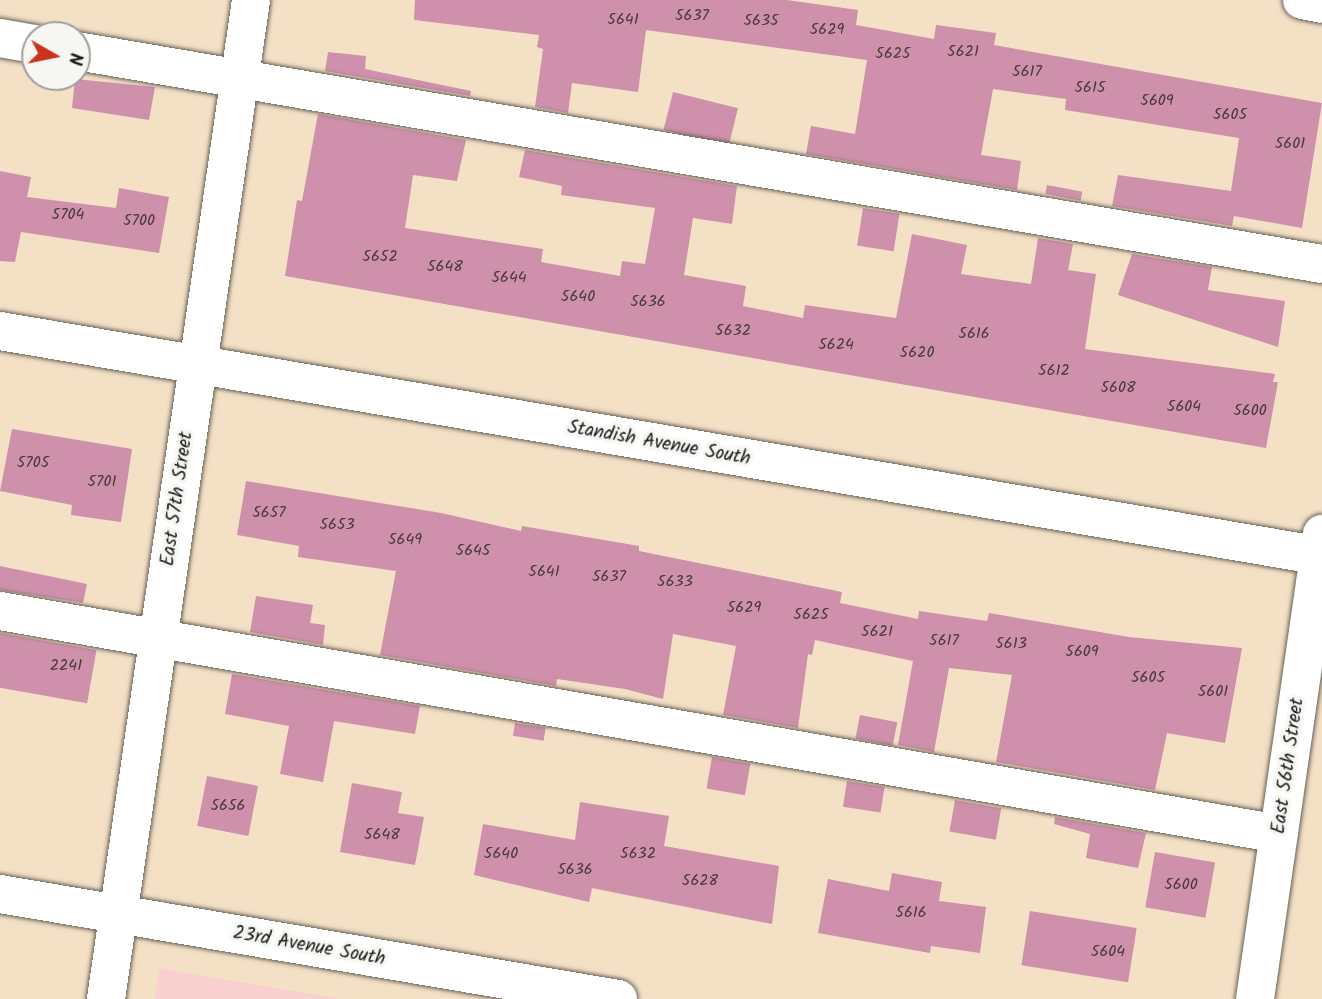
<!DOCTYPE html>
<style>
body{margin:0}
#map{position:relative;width:1322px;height:999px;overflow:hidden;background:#f3e0c5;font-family:Kalam,sans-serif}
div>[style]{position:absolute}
.built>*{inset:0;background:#f7d0cf}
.building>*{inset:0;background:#cf90ab;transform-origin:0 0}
.roads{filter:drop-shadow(0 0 2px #676157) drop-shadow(0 0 2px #676157)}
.minor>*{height:38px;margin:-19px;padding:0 19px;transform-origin:19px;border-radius:19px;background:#fff}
span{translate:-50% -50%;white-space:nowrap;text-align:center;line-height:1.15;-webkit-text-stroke:7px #f6f6f2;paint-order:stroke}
.number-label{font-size:16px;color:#493940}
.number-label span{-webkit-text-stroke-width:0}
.street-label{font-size:19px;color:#1c1c1c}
.north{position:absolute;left:21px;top:21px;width:70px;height:70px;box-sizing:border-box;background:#f6f6f2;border:2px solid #9f9f9c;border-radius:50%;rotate:99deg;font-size:19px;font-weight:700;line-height:28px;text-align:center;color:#1c1c1c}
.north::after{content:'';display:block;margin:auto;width:24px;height:32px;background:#c8321e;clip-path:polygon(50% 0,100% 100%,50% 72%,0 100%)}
</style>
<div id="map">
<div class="built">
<i style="clip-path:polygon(159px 968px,340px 999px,155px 999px)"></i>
</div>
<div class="building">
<i style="clip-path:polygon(415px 0,787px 0,858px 10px,856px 25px,934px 39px,936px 25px,996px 33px,994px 45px,1322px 103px,1302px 228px,1234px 216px,1232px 226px,1112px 206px,1118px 175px,1231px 191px,1239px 138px,1065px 110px,1066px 99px,993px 89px,981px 155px,1021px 161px,1017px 190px,806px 154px,811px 126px,855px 134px,867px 60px,646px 30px,638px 92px,572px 83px,568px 113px,535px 107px,543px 49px,537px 47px,539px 35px,414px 20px)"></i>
<i style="clip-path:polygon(328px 52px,366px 56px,365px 69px,471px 91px,470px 96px,325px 71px)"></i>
<i style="clip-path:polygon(75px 79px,155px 87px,149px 120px,72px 108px)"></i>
<i style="left:673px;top:92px;width:67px;height:39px;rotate:14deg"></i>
<i style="clip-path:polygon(318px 114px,466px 140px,457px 181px,413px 175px,405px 228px,543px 249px,541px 262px,620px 276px,622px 261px,645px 264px,655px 208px,561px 195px,562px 186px,519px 177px,525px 150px,737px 186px,732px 224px,693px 218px,684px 275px,746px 286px,743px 306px,803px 318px,805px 305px,896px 318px,912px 234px,967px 245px,961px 274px,1031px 284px,1038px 238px,1073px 244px,1068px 270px,1096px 274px,1085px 349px,1275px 374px,1273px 382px,1278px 382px,1266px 448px,285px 276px,297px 200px,302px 201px)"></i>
<i style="clip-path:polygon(0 171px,31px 177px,27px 197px,116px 208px,119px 188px,169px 197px,159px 253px,21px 232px,15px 262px,0 261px)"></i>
<i style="left:1047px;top:185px;width:36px;height:9px;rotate:11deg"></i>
<i style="left:863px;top:208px;width:37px;height:38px;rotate:9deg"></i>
<i style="clip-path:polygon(1132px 254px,1212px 267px,1208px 290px,1285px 301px,1278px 347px,1118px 295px)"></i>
<i style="clip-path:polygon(12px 429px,132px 449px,121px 522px,71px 515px,72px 505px,0 491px)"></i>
<i style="clip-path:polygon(246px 481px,441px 513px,521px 531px,522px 526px,639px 546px,639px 551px,842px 592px,840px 603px,918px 619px,919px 611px,987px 621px,989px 613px,1129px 637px,1242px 648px,1225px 743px,1167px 733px,1155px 790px,996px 762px,1012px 675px,949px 668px,934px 752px,898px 745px,913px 661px,815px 640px,812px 655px,808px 654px,798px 728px,723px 715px,736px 646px,673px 634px,663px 699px,625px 689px,557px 679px,556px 686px,380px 655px,396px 571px,298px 557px,299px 546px,237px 535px)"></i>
<i style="clip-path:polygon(0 566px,87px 584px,83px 603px,0 590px)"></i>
<i style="clip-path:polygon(256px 596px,313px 605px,310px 623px,325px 625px,323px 645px,250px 632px)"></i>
<i style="left:0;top:633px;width:98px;height:54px;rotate:10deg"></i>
<i style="clip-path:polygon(232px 674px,420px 706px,415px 734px,334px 721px,323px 782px,280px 774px,289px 726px,225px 714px)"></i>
<i style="left:860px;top:715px;width:38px;height:24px;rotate:11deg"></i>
<i style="left:515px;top:723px;width:31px;height:13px;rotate:9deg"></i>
<i style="left:712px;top:757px;width:39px;height:32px;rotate:10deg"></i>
<i style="left:207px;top:776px;width:52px;height:51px;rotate:11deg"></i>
<i style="left:847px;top:781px;width:38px;height:26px;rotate:9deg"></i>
<i style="clip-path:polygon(352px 783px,402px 792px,398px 813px,424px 817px,415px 865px,340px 852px)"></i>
<i style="left:955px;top:800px;width:47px;height:32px;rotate:10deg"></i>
<i style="clip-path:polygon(580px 802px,669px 816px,664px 846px,779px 866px,772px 924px,592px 888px,589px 902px,474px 875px,483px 824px,575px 840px)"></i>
<i style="clip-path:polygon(1055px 817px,1146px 833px,1138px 868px,1086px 858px,1090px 834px,1054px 824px)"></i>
<i style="left:1155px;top:852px;width:61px;height:56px;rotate:10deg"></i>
<i style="clip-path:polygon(892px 873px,942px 882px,939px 901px,986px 907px,980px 953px,931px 946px,930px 953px,818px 933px,828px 879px,889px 891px)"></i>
<i style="left:1030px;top:911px;width:108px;height:55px;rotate:9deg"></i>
</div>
<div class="roads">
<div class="minor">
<i style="left:1302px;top:0;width:20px;rotate:11deg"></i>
<i style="left:0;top:38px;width:36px;rotate:10deg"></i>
<i style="left:77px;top:51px;width:1263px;rotate:9.71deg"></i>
<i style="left:0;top:331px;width:1341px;rotate:9.66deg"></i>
<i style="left:0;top:611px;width:1298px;rotate:9.89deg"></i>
<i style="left:0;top:894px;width:627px;rotate:9.64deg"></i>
<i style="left:106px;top:999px;width:1009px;rotate:-81.74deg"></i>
<i style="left:1255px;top:999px;width:470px;rotate:-81.8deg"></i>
</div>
</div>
<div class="number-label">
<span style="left:692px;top:16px">5637</span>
<span style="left:623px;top:20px">5641</span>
<span style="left:761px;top:21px">5635</span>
<span style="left:827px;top:30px">5629</span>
<span style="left:963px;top:52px">5621</span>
<span style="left:893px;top:54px">5625</span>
<span style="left:1027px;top:72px">5617</span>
<span style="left:1090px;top:88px">5615</span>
<span style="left:1157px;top:101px">5609</span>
<span style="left:1230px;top:115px">5605</span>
<span style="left:1290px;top:144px">5601</span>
<span style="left:68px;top:215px">5704</span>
<span style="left:139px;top:221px">5700</span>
<span style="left:380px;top:257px">5652</span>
<span style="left:445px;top:267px">5648</span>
<span style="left:509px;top:278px">5644</span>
<span style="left:578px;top:297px">5640</span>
<span style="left:648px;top:302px">5636</span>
<span style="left:733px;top:331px">5632</span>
<span style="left:974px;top:334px">5616</span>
<span style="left:836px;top:345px">5624</span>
<span style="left:917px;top:353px">5620</span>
<span style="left:1054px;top:371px">5612</span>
<span style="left:1118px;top:388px">5608</span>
<span style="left:1184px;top:407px">5604</span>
<span style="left:1250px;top:411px">5600</span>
<span style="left:33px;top:463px">5705</span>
<span style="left:102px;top:482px">5701</span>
<span style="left:269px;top:513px">5657</span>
<span style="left:337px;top:525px">5653</span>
<span style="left:405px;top:540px">5649</span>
<span style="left:473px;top:551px">5645</span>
<span style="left:544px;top:572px">5641</span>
<span style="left:609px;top:577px">5637</span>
<span style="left:675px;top:582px">5633</span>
<span style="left:744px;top:608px">5629</span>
<span style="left:811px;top:615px">5625</span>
<span style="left:877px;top:632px">5621</span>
<span style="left:944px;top:641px">5617</span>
<span style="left:1011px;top:644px">5613</span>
<span style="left:1082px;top:652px">5609</span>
<span style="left:66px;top:666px">2241</span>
<span style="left:1148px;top:678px">5605</span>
<span style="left:1213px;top:692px">5601</span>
<span style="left:228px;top:806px">5656</span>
<span style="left:382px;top:835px">5648</span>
<span style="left:501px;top:854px">5640</span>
<span style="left:638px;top:854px">5632</span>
<span style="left:575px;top:870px">5636</span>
<span style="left:700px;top:881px">5628</span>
<span style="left:1181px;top:885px">5600</span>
<span style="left:911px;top:913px">5616</span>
<span style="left:1108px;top:952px">5604</span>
</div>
<div class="street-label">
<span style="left:659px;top:444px;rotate:10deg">Standish Avenue South</span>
<span style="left:178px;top:499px;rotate:-82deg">East 57th Street</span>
<span style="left:1289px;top:766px;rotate:-82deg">East 56th Street</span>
<span style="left:309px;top:947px;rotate:10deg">23rd Avenue South</span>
</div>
<div class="north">N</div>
</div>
